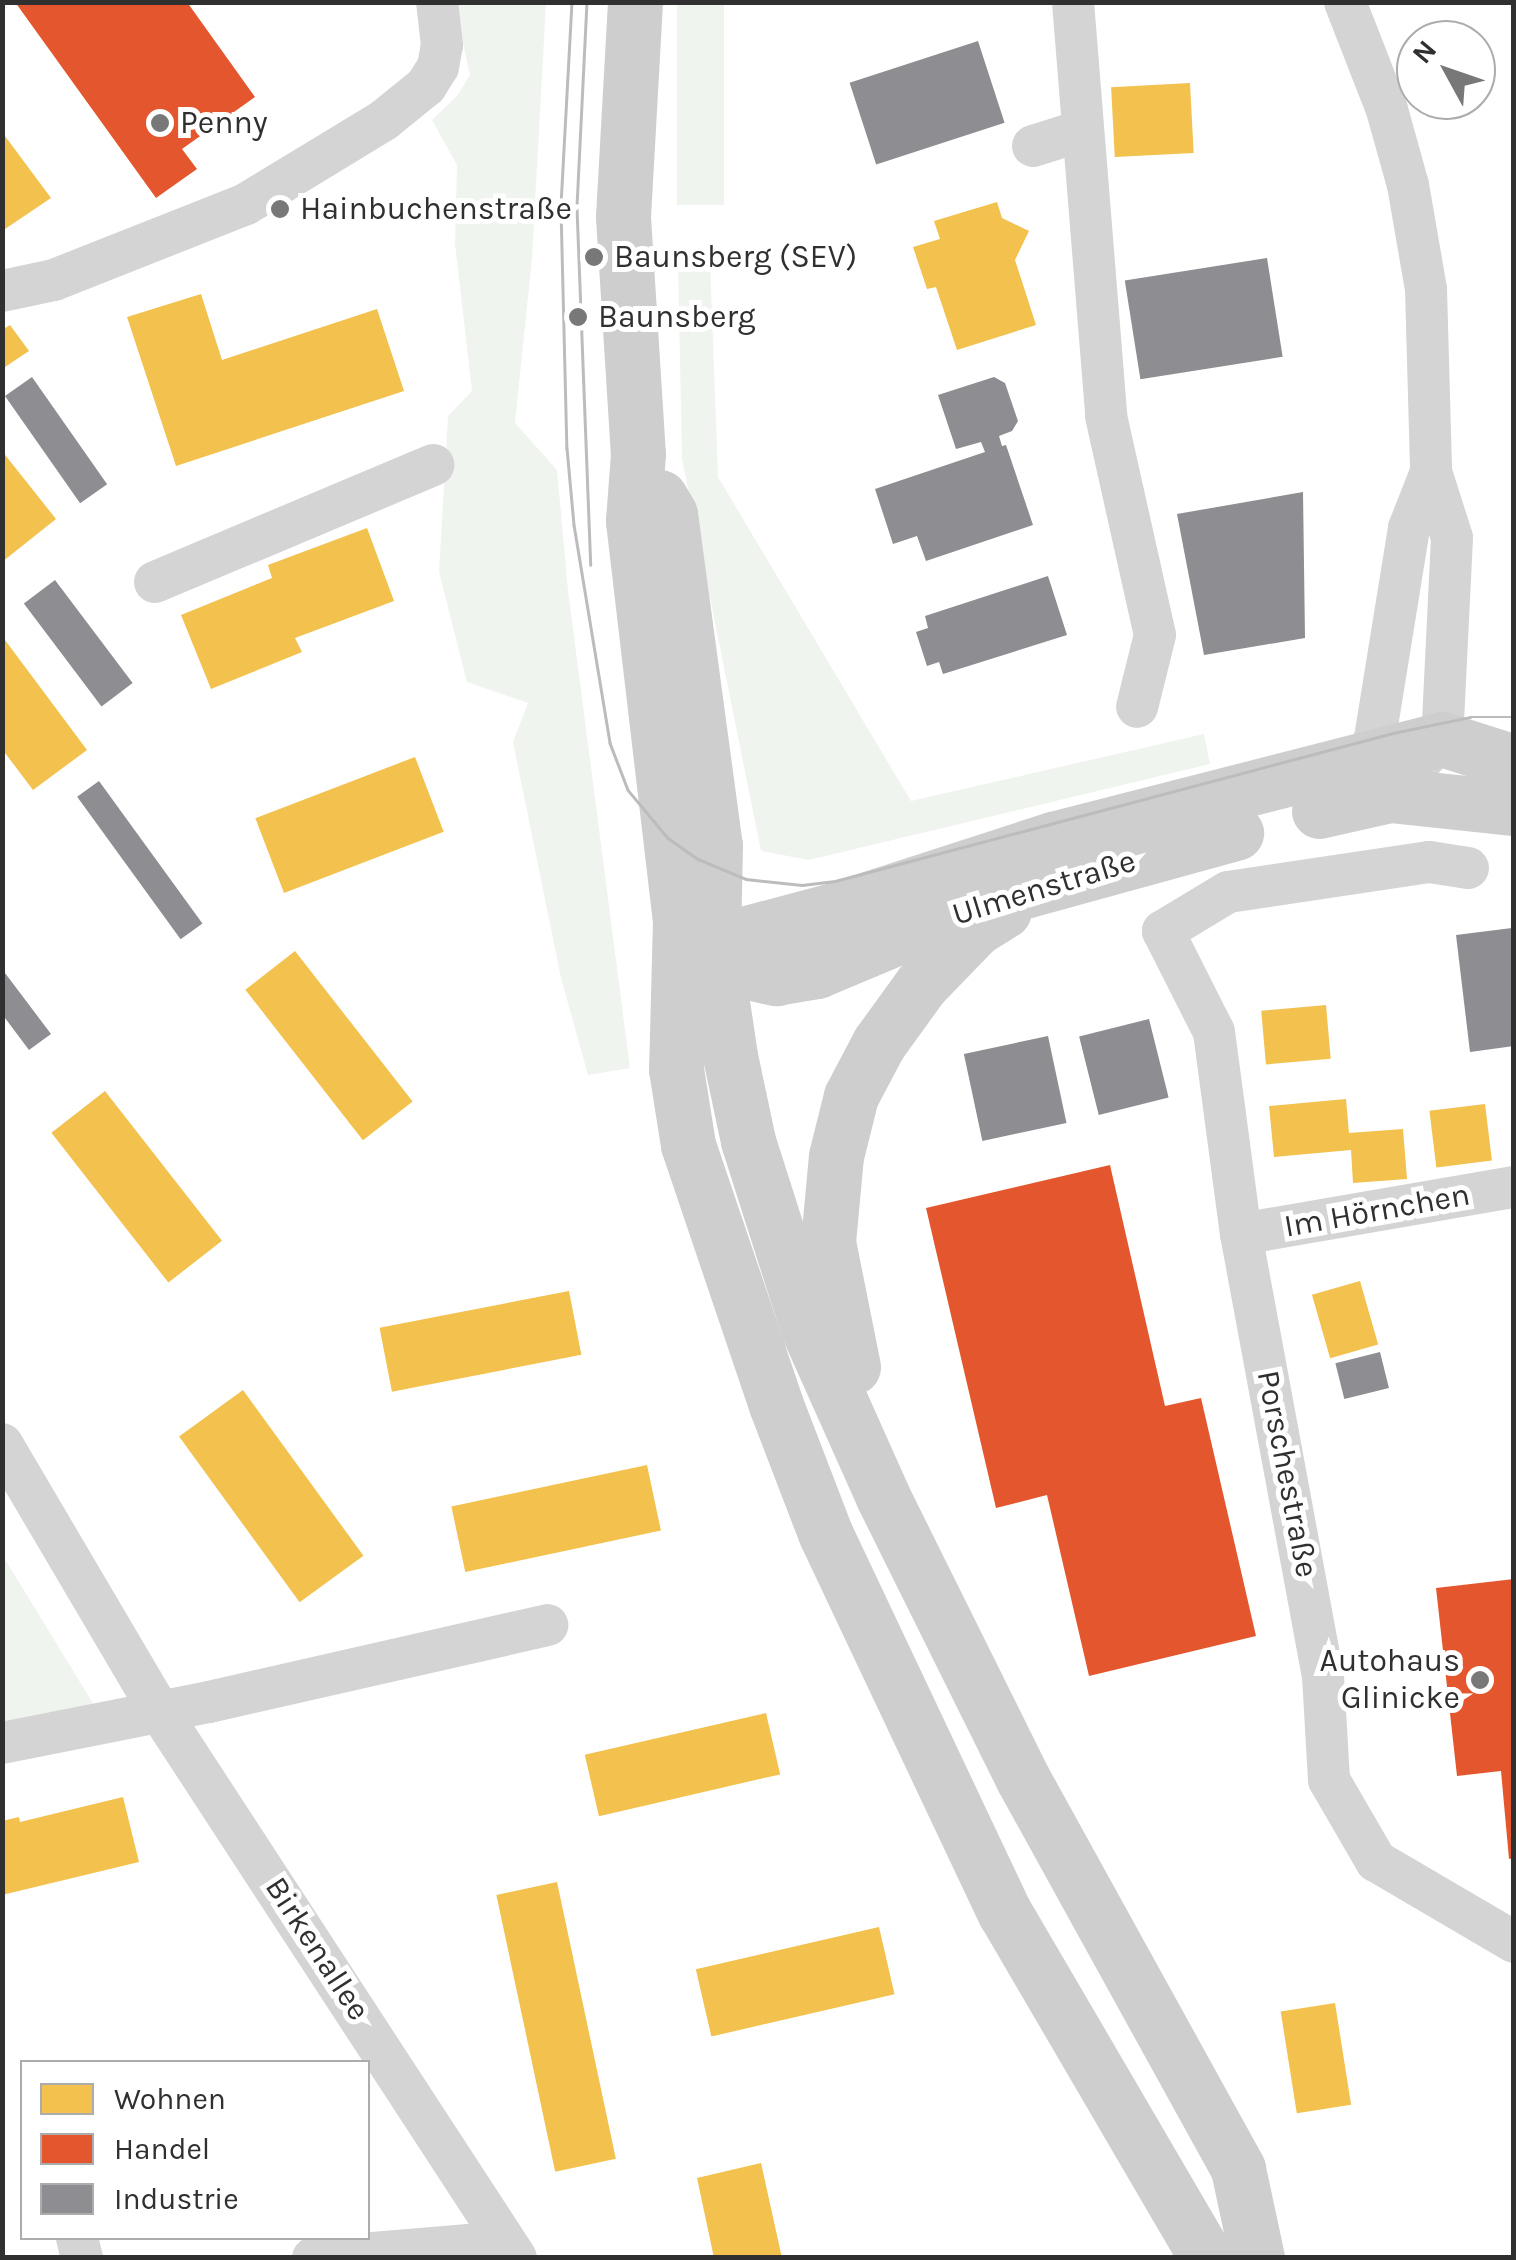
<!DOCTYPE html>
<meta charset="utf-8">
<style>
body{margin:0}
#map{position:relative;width:1516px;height:2260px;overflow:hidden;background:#fff;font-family:Karla,sans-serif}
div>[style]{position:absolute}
.green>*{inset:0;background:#f0f4ee;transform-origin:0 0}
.homes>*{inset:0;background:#f2c14e;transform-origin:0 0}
.shops>*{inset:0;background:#e4572e}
.industry>*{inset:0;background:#8d8d92;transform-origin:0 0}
.street>*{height:42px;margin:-21px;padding:0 21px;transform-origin:21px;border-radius:21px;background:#d4d4d4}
.secondary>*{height:55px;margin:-27.5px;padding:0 27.5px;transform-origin:27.5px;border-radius:27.5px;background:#cecece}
.tram>*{height:2.5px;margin:-1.25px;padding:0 1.25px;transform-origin:1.25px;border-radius:1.25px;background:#bcbcbc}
.dots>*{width:28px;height:28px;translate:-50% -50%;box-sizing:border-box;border:5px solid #fff;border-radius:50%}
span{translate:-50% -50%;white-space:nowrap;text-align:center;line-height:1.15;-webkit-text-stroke:10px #fff;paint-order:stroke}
.poi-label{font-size:32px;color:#303030}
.left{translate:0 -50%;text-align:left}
.right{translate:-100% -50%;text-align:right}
.street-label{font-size:32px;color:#303030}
.frame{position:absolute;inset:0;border:5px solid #303030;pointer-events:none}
.legend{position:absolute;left:20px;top:2060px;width:350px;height:180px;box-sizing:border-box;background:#fff;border:2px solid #acacac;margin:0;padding:12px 18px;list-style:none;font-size:30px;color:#303030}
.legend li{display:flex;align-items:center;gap:20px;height:50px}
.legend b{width:50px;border:2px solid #acacac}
.north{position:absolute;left:1396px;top:20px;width:100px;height:100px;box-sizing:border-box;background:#fff;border:2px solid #acacac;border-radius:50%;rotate:310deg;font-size:28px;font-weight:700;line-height:40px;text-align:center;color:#303030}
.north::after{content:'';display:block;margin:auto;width:35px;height:45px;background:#787878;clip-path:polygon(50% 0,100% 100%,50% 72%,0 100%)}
</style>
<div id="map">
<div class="green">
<i style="clip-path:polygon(454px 3px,546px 3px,532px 258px,515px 423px,557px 470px,568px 590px,630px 1068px,588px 1075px,561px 978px,513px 742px,528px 703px,467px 682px,439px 572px,448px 416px,472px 391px,455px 244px,457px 165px,432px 120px,457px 96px,470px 75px)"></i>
<i style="left:677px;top:3px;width:47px;height:202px"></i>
<i style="clip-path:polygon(710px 260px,718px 477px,911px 801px,1204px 734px,1210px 764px,809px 860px,761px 851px,682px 459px,678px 262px)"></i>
<i style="clip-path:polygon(3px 1556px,94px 1705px,3px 1729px)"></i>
</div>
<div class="homes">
<i style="left:1190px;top:83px;width:70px;height:79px;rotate:87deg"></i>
<i style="clip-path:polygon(2px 132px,51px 198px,2px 231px)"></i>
<i style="clip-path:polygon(997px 202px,1002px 218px,1029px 231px,1015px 260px,1036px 325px,957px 350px,936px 287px,927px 289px,913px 247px,940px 239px,934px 221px)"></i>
<i style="clip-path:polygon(201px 294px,222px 360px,377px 309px,404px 391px,176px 466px,127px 317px)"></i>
<i style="clip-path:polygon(10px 325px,29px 351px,2px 369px,2px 330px)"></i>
<i style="clip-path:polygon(2px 451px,56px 519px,2px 562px)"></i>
<i style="clip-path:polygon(367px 528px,394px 601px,295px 638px,302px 652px,211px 689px,181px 615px,272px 578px,268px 565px)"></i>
<i style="clip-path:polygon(2px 636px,87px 750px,33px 790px,2px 749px)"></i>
<i style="left:415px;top:757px;width:80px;height:171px;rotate:69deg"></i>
<i style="left:295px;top:951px;width:191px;height:63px;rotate:52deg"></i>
<i style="left:1326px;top:1005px;width:54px;height:65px;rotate:85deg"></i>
<i style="left:105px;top:1091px;width:190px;height:68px;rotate:52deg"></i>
<i style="clip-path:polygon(1346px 1099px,1349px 1133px,1403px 1129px,1407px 1179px,1353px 1183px,1351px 1150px,1274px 1157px,1269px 1106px)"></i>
<i style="left:1485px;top:1104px;width:57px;height:56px;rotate:83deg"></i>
<i style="left:1360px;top:1281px;width:66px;height:50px;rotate:74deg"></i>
<i style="left:569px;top:1291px;width:65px;height:193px;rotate:79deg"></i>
<i style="left:243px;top:1390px;width:205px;height:79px;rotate:54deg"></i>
<i style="left:647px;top:1465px;width:67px;height:200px;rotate:78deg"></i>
<i style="left:766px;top:1713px;width:63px;height:186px;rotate:77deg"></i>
<i style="clip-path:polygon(123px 1797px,139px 1862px,2px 1895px,2px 1821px,19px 1817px,20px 1822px)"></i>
<i style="left:557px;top:1882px;width:283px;height:62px;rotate:78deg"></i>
<i style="left:879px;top:1927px;width:69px;height:188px;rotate:77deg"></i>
<i style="left:1335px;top:2003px;width:103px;height:55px;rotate:81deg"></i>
<i style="clip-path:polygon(761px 2163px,782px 2258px,714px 2258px,697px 2178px)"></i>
</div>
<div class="shops">
<i style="clip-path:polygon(15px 2px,187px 2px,255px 97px,182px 149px,197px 169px,156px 198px)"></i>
<i style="clip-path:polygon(1110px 1165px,1165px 1406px,1201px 1398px,1256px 1636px,1089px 1676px,1047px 1495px,996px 1508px,926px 1208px)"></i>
<i style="clip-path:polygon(1514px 1579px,1514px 1858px,1509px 1859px,1501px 1771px,1457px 1776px,1436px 1588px)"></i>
</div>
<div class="industry">
<i style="left:978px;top:41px;width:86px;height:135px;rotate:72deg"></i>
<i style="left:1267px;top:258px;width:100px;height:144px;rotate:81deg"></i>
<i style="left:32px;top:377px;width:131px;height:33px;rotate:55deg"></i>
<i style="clip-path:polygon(994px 377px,1005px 383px,1018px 421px,1012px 431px,999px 436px,1002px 446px,1006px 445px,1033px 525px,926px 561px,917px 536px,893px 544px,875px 489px,985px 452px,981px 442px,956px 449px,938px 395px)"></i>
<i style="clip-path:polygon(1303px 492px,1305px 638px,1204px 655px,1177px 514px)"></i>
<i style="clip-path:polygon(1048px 576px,1067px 635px,943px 674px,939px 662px,927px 666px,916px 632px,928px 628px,925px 616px)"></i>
<i style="left:55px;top:580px;width:129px;height:39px;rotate:53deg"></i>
<i style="left:99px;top:781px;width:176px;height:27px;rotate:54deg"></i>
<i style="clip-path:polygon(1512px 928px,1514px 1046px,1470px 1052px,1456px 935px)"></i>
<i style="clip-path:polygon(2px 969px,51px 1034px,29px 1050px,2px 1014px)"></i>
<i style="left:1149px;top:1019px;width:81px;height:72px;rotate:76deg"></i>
<i style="left:1048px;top:1036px;width:89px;height:86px;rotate:78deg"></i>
<i style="left:1380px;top:1352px;width:37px;height:46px;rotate:76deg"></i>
</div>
<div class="street">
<i style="left:1073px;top:2px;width:415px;rotate:85.4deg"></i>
<i style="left:1106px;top:416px;width:224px;rotate:77.4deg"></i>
<i style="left:1155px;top:635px;width:74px;rotate:104deg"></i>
<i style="left:1345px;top:2px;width:116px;rotate:68.7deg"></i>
<i style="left:1387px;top:110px;width:78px;rotate:74.4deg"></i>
<i style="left:1408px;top:185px;width:106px;rotate:80.2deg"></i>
<i style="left:1426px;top:289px;width:183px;rotate:88.4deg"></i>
<i style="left:1431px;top:472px;width:69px;rotate:72.3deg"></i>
<i style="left:1452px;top:538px;width:201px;rotate:92.8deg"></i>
<i style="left:1442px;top:739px;width:30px;rotate:134deg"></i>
<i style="left:1033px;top:146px;width:50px;rotate:-17.4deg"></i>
<i style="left:2px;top:291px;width:53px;rotate:-11.9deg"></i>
<i style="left:54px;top:280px;width:206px;rotate:-21.6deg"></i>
<i style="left:246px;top:204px;width:162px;rotate:-31.3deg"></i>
<i style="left:384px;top:120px;width:54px;rotate:-39deg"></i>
<i style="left:426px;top:86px;width:22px;rotate:-58deg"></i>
<i style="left:438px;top:67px;width:22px;rotate:-80deg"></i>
<i style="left:442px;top:45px;width:43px;rotate:-96.6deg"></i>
<i style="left:155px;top:582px;width:302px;rotate:-22.8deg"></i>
<i style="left:1382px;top:781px;width:22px;rotate:-117deg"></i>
<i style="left:1372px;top:761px;width:23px;rotate:-83deg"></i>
<i style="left:1375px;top:738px;width:213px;rotate:-80.8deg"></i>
<i style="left:1409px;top:528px;width:60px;rotate:-68.6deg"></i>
<i style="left:1468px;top:868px;width:39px;rotate:-171deg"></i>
<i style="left:1429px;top:862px;width:203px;rotate:171.5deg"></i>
<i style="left:1228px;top:892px;width:76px;rotate:149deg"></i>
<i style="left:1163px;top:931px;width:113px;rotate:63.2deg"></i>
<i style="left:1214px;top:1032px;width:204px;rotate:82.4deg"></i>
<i style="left:1241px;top:1234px;width:450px;rotate:79.5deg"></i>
<i style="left:1323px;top:1676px;width:104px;rotate:86.7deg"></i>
<i style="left:1329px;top:1780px;width:94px;rotate:59.9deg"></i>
<i style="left:1376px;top:1861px;width:160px;rotate:30.4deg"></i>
<i style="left:1241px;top:1234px;width:277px;rotate:-9.8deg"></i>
<i style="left:2px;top:1444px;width:308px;rotate:59.5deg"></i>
<i style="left:158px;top:1709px;width:655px;rotate:56.89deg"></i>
<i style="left:2px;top:1743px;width:211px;rotate:-11.2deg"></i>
<i style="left:209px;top:1702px;width:347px;rotate:-12.8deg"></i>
<i style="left:77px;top:2238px;width:21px;rotate:76deg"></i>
<i style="left:313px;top:2258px;width:192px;rotate:-4.8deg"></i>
</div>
<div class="secondary">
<i style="left:635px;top:2px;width:215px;rotate:93.2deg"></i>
<i style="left:623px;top:217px;width:237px;rotate:86.4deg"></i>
<i style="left:638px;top:454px;width:67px;rotate:94.3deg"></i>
<i style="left:633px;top:521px;width:402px;rotate:83.3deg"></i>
<i style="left:680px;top:920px;width:149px;rotate:91.5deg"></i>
<i style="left:676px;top:1069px;width:77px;rotate:81deg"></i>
<i style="left:688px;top:1145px;width:274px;rotate:71.3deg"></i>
<i style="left:776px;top:1405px;width:139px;rotate:69deg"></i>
<i style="left:826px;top:1535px;width:418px;rotate:64.7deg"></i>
<i style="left:1005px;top:1913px;width:400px;rotate:59.7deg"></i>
<i style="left:660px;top:497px;width:20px;rotate:60deg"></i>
<i style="left:670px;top:514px;width:334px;rotate:82.3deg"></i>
<i style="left:715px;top:845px;width:97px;rotate:91.2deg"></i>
<i style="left:713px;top:942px;width:115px;rotate:81.5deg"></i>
<i style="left:730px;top:1056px;width:87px;rotate:78deg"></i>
<i style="left:748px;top:1141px;width:197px;rotate:72.3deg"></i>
<i style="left:808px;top:1329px;width:184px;rotate:65.9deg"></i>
<i style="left:883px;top:1497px;width:315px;rotate:63.6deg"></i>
<i style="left:1023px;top:1779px;width:445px;rotate:61.1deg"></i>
<i style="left:1238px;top:2169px;width:91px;rotate:77.9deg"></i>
<i style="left:1319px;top:811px;width:73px;rotate:-12.7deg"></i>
<i style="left:1390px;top:795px;width:125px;rotate:6deg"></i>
<i style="left:697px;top:931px;width:58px;rotate:42.2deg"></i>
<i style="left:740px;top:970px;width:37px;rotate:13deg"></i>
<i style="left:776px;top:978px;width:42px;rotate:-9.7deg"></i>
<i style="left:817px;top:971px;width:170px;rotate:-22.8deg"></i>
<i style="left:974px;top:905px;width:272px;rotate:-15.4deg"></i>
<i style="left:694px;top:972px;width:36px;rotate:-58deg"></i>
<i style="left:713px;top:942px;width:128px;rotate:-14.9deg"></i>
<i style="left:837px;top:909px;width:227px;rotate:-18deg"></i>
<i style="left:1053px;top:839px;width:402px;rotate:-14.4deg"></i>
<i style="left:1442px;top:739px;width:76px;rotate:17.7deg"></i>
<i style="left:853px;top:1367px;width:127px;rotate:-101.3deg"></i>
<i style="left:828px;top:1242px;width:86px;rotate:-84.7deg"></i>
<i style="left:836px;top:1156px;width:62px;rotate:-76deg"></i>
<i style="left:851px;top:1096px;width:60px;rotate:-62.2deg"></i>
<i style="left:879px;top:1043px;width:72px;rotate:-54.1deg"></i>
<i style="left:921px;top:985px;width:78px;rotate:-46deg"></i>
<i style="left:975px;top:929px;width:34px;rotate:-32deg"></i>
</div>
<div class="tram">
<i style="left:572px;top:2px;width:206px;rotate:93.1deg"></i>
<i style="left:561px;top:208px;width:240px;rotate:88.6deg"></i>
<i style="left:567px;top:448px;width:77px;rotate:84.8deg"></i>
<i style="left:574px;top:525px;width:221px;rotate:80.6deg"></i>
<i style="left:610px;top:743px;width:50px;rotate:69deg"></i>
<i style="left:628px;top:790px;width:62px;rotate:50.2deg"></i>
<i style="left:668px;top:838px;width:37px;rotate:35deg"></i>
<i style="left:698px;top:859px;width:52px;rotate:22.6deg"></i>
<i style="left:746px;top:879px;width:56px;rotate:6.1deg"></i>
<i style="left:802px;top:885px;width:33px;rotate:-7deg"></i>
<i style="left:835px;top:881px;width:577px;rotate:-14.85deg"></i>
<i style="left:1393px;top:733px;width:79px;rotate:-11.7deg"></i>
<i style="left:1470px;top:717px;width:44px"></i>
<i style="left:587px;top:2px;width:206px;rotate:92.8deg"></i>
<i style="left:577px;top:208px;width:357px;rotate:87.8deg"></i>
</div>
<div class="dots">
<i style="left:160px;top:123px;background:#787878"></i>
<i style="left:280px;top:209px;background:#787878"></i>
<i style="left:594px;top:257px;background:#787878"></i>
<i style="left:578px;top:317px;background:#787878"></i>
<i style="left:1480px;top:1680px;background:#787878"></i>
</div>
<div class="poi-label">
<span class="left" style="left:180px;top:123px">Penny</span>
<span class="left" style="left:300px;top:209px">Hainbuchenstraße</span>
<span class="left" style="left:614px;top:257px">Baunsberg (SEV)</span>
<span class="left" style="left:598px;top:317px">Baunsberg</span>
<span class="right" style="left:1460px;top:1680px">Autohaus<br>Glinicke</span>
</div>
<div class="street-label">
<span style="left:1044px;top:888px;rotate:-17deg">Ulmenstraße</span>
<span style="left:1377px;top:1211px;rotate:-10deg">Im Hörnchen</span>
<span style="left:1287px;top:1474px;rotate:79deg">Porschestraße</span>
<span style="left:317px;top:1949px;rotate:57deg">Birkenallee</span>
</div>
<div class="frame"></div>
<ul class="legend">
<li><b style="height:28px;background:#f2c14e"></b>Wohnen</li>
<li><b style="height:28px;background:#e4572e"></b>Handel</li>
<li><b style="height:28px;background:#8d8d92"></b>Industrie</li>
</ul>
<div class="north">N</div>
</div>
